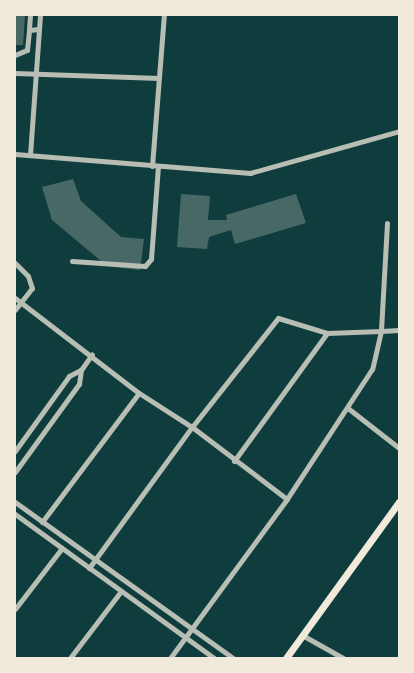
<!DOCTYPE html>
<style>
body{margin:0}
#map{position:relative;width:414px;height:673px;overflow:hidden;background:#0f3d3e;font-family:Roboto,sans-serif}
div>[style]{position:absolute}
.building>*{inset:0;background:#486865}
.minor>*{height:5px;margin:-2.5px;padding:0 2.5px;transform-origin:2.5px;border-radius:2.5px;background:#b8beb3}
.secondary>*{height:7px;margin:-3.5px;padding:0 3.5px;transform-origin:3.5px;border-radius:3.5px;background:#f1e9da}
span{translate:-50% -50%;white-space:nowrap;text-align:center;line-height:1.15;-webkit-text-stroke:5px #f1e9da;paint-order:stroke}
.frame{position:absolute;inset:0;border:16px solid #f1e9da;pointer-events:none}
</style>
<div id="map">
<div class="building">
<i style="clip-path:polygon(15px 15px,25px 15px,23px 45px,15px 45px)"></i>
<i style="clip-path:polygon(73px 179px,81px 201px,121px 237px,144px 239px,140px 270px,107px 266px,52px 220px,42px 187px)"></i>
<i style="clip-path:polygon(181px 194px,210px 196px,208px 220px,227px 220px,226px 215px,296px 194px,306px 223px,235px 244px,231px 230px,209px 237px,207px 249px,177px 247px)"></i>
</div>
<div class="minor">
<i style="left:30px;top:15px;width:15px;rotate:94deg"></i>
<i style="left:29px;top:30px;width:10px;rotate:-6deg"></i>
<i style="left:15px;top:55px;width:13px;rotate:-23deg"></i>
<i style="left:27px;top:50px;width:20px;rotate:-84deg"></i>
<i style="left:15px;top:73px;width:144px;rotate:2deg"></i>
<i style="left:15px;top:154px;width:236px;rotate:4.6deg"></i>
<i style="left:250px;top:173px;width:155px;rotate:-15.7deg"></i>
<i style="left:30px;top:155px;width:140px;rotate:-85.9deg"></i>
<i style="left:152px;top:166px;width:151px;rotate:-85.5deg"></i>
<i style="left:387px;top:223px;width:108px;rotate:93.2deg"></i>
<i style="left:381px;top:331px;width:18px;rotate:-3deg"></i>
<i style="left:72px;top:261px;width:73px;rotate:3.9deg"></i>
<i style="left:145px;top:266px;width:9px;rotate:-49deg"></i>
<i style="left:151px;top:259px;width:93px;rotate:-85.7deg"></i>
<i style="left:15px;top:263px;width:18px;rotate:45deg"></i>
<i style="left:28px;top:276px;width:13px;rotate:72deg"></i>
<i style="left:32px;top:288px;width:28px;rotate:128deg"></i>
<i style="left:15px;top:298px;width:156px;rotate:37.5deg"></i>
<i style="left:139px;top:393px;width:63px;rotate:32.7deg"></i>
<i style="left:192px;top:427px;width:139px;rotate:-51.7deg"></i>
<i style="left:278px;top:318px;width:51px;rotate:17deg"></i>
<i style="left:327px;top:333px;width:54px;rotate:-2.1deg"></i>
<i style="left:381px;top:331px;width:39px;rotate:103deg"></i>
<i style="left:372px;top:369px;width:155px;rotate:123.2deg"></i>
<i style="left:349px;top:409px;width:63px;rotate:38deg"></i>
<i style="left:15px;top:451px;width:92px;rotate:-54.2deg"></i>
<i style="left:69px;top:376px;width:13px;rotate:-27deg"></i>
<i style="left:81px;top:370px;width:19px;rotate:-55deg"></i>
<i style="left:234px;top:461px;width:158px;rotate:-54deg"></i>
<i style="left:15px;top:472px;width:109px;rotate:-54deg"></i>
<i style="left:79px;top:384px;width:14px;rotate:-82deg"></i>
<i style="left:15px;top:502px;width:268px;rotate:35.6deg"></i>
<i style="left:15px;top:514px;width:246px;rotate:35.9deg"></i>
<i style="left:42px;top:522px;width:161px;rotate:-53.1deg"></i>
<i style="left:89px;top:568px;width:175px;rotate:-53.9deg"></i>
<i style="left:192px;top:427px;width:119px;rotate:37.2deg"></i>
<i style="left:287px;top:499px;width:197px;rotate:126.3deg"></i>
<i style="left:15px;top:609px;width:77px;rotate:-52.4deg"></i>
<i style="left:302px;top:635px;width:47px;rotate:29.3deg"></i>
<i style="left:70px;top:658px;width:84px;rotate:-52.7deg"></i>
</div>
<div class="secondary">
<i style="left:286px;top:658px;width:193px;rotate:-54.1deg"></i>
</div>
<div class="frame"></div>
</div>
